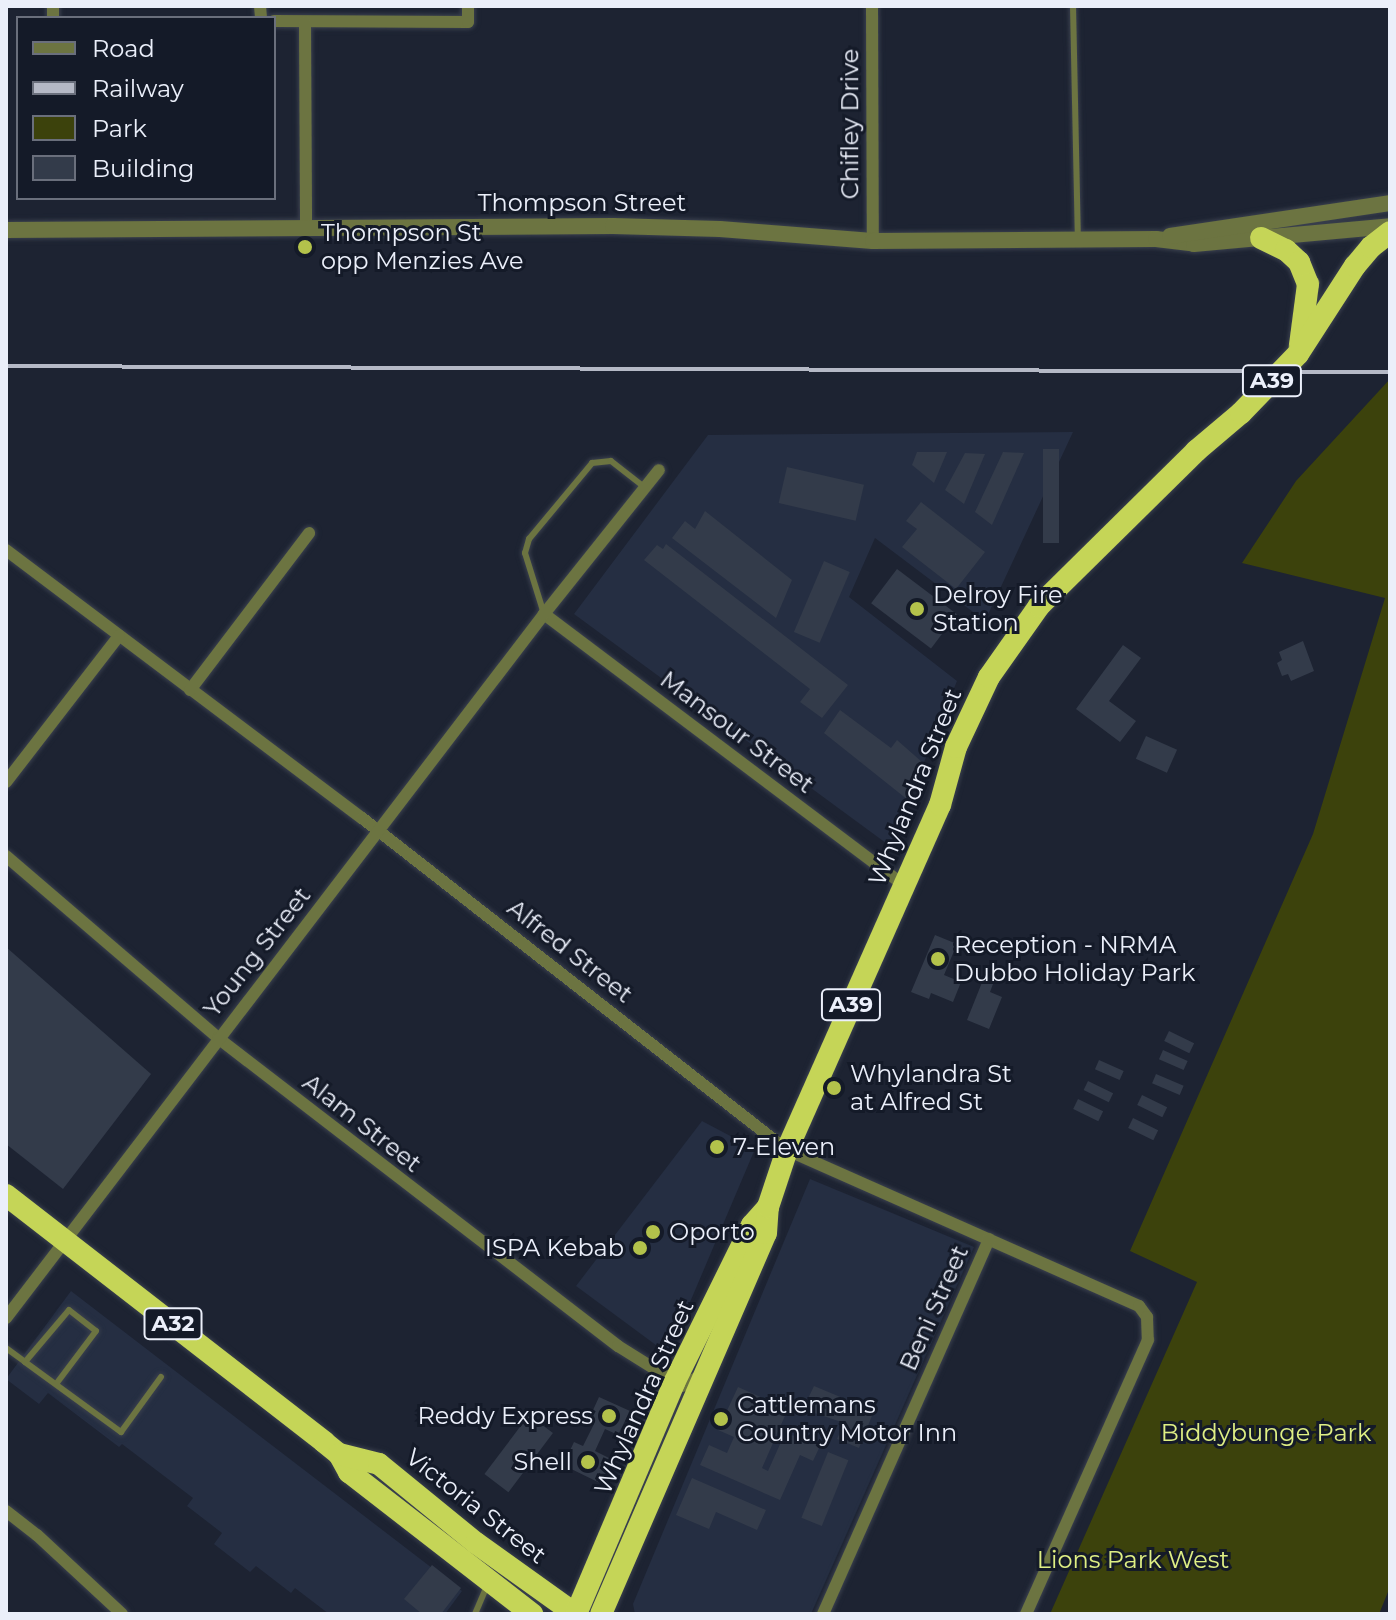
<!DOCTYPE html>
<style>
body{margin:0}
#map{position:relative;width:1396px;height:1620px;overflow:hidden;background:#1d2332;font-family:Montserrat,sans-serif}
div>[style]{position:absolute}
.built>*{inset:0;background:#252e42}
.green>*{inset:0;background:#3c420c}
.building>*{inset:0;background:#333b4a;transform-origin:0 0}
.roads{filter:drop-shadow(0 0 2px #3a404e) drop-shadow(0 0 2px #3a404e)}
.service>*{height:6px;margin:-3px;padding:0 3px;transform-origin:3px;border-radius:3px;background:#6c7441}
.minor>*{height:12px;margin:-6px;padding:0 6px;transform-origin:6px;border-radius:6px;background:#6c7441}
.tertiary>*{height:16px;margin:-8px;padding:0 8px;transform-origin:8px;border-radius:8px;background:#6c7441}
.trunk>*{height:22px;margin:-11px;padding:0 11px;transform-origin:11px;border-radius:11px;background:#c5d557}
.rail>*{height:4px;margin:-2px;padding:0 2px;transform-origin:2px;border-radius:2px;background:#b5b9c6}
.dots>*{width:22px;height:22px;translate:-50% -50%;box-sizing:border-box;border:4px solid #141a28;border-radius:50%}
span{translate:-50% -50%;white-space:nowrap;text-align:center;line-height:1.15;-webkit-text-stroke:6px #141a28;paint-order:stroke}
.shield-label span{padding:2px 6px;background:#141a28;border:2px solid;border-radius:6px;-webkit-text-stroke-width:0}
.shield-label{font-size:22px;color:#ebeffa;font-weight:700}
.street-label{font-size:24px;color:#ebeffa}
.poi-label{font-size:24px;color:#ebeffa}
.left{translate:0 -50%;text-align:left}
.right{translate:-100% -50%;text-align:right}
.park-label{font-size:24px;color:#dfef84}
.frame{position:absolute;inset:0;border:8px solid #ebeffa;pointer-events:none}
.legend{position:absolute;left:16px;top:16px;width:260px;height:184px;box-sizing:border-box;background:#141a28;border:2px solid #6a6f7c;margin:0;padding:10px 14px;list-style:none;font-size:24px;color:#ebeffa}
.legend li{display:flex;align-items:center;gap:16px;height:40px}
.legend b{width:40px;border:2px solid #6a6f7c}
</style>
<div id="map">
<div class="built">
<i style="clip-path:polygon(1073px 432px,985px 621px,875px 538px,849px 597px,957px 681px,890px 846px,574px 614px,708px 435px)"></i>
<i style="clip-path:polygon(702px 1121px,755px 1149px,668px 1354px,576px 1286px)"></i>
<i style="clip-path:polygon(810px 1179px,974px 1247px,811px 1614px,635px 1614px,633px 1604px)"></i>
<i style="clip-path:polygon(71px 1291px,462px 1591px,445px 1614px,329px 1614px,295px 1588px,291px 1593px,256px 1566px,250px 1572px,214px 1544px,222px 1533px,187px 1506px,193px 1498px,122px 1444px,119px 1447px,48px 1393px,39px 1404px,6px 1379px)"></i>
</div>
<div class="green">
<i style="clip-path:polygon(1390px 379px,1390px 1587px,1379px 1614px,1050px 1614px,1197px 1282px,1130px 1251px,1313px 834px,1385px 598px,1242px 563px,1296px 481px)"></i>
</div>
<div class="building">
<i style="left:1043px;top:449px;width:16px;height:94px"></i>
<i style="clip-path:polygon(917px 452px,947px 452px,934px 483px,912px 465px)"></i>
<i style="clip-path:polygon(1003px 452px,1024px 453px,992px 525px,975px 512px)"></i>
<i style="clip-path:polygon(965px 453px,985px 454px,964px 504px,945px 490px)"></i>
<i style="left:787px;top:467px;width:79px;height:37px;rotate:13deg"></i>
<i style="clip-path:polygon(921px 502px,985px 552px,956px 589px,902px 547px,917px 529px,906px 521px)"></i>
<i style="clip-path:polygon(705px 511px,792px 580px,776px 618px,672px 538px,685px 521px,695px 529px)"></i>
<i style="clip-path:polygon(666px 544px,848px 685px,822px 718px,800px 702px,810px 689px,644px 560px,657px 545px,663px 549px)"></i>
<i style="left:824px;top:561px;width:28px;height:77px;rotate:23deg"></i>
<i style="left:897px;top:569px;width:75px;height:43px;rotate:37deg"></i>
<i style="clip-path:polygon(1303px 641px,1314px 671px,1291px 681px,1288px 674px,1282px 676px,1277px 663px,1282px 660px,1279px 652px)"></i>
<i style="clip-path:polygon(1123px 645px,1141px 658px,1109px 701px,1136px 721px,1120px 742px,1076px 709px)"></i>
<i style="clip-path:polygon(840px 710px,891px 748px,897px 740px,922px 762px,908px 800px,824px 733px)"></i>
<i style="left:1146px;top:736px;width:34px;height:25px;rotate:24deg"></i>
<i style="clip-path:polygon(935px 935px,957px 944px,944px 975px,961px 982px,953px 1002px,931px 993px,929px 999px,911px 992px)"></i>
<i style="clip-path:polygon(6px 947px,151px 1074px,63px 1189px,6px 1144px)"></i>
<i style="clip-path:polygon(983px 980px,993px 984px,990px 992px,1002px 997px,989px 1029px,967px 1020px)"></i>
<i style="left:1169px;top:1031px;width:28px;height:11px;rotate:26deg"></i>
<i style="left:1163px;top:1050px;width:27px;height:10px;rotate:24deg"></i>
<i style="left:1099px;top:1060px;width:27px;height:10px;rotate:24deg"></i>
<i style="left:1156px;top:1074px;width:30px;height:10px;rotate:23deg"></i>
<i style="left:1088px;top:1081px;width:28px;height:10px;rotate:26deg"></i>
<i style="left:1142px;top:1095px;width:28px;height:11px;rotate:26deg"></i>
<i style="left:1078px;top:1099px;width:28px;height:11px;rotate:26deg"></i>
<i style="left:1133px;top:1118px;width:28px;height:11px;rotate:26deg"></i>
<i style="clip-path:polygon(814px 1386px,874px 1411px,859px 1448px,837px 1439px,844px 1423px,803px 1409px)"></i>
<i style="clip-path:polygon(738px 1387px,788px 1409px,762px 1468px,768px 1471px,785px 1433px,821px 1444px,813px 1461px,800px 1455px,780px 1500px,700px 1465px,709px 1445px,727px 1453px,734px 1437px,718px 1430px)"></i>
<i style="clip-path:polygon(599px 1397px,630px 1411px,618px 1435px,605px 1429px,595px 1451px,613px 1460px,602px 1484px,563px 1465px,574px 1442px,583px 1446px,594px 1424px,588px 1421px)"></i>
<i style="left:529px;top:1415px;width:30px;height:74px;rotate:37deg"></i>
<i style="left:828px;top:1452px;width:22px;height:71px;rotate:22deg"></i>
<i style="clip-path:polygon(692px 1478px,766px 1510px,757px 1530px,716px 1512px,709px 1529px,676px 1515px)"></i>
<i style="clip-path:polygon(432px 1565px,461px 1588px,441px 1614px,422px 1614px,404px 1599px)"></i>
</div>
<div class="roads">
<div class="service">
<i style="left:1073px;top:6px;width:232px;rotate:88.8deg"></i>
<i style="left:544px;top:614px;width:64px;rotate:-107.3deg"></i>
<i style="left:525px;top:553px;width:15px;rotate:-74deg"></i>
<i style="left:529px;top:539px;width:99px;rotate:-50.3deg"></i>
<i style="left:592px;top:463px;width:19px;rotate:-6deg"></i>
<i style="left:611px;top:461px;width:41px;rotate:38deg"></i>
<i style="left:6px;top:1348px;width:24px;rotate:36deg"></i>
<i style="left:25px;top:1362px;width:68px;rotate:-49.8deg"></i>
<i style="left:69px;top:1310px;width:34px;rotate:38deg"></i>
<i style="left:96px;top:1331px;width:66px;rotate:127deg"></i>
<i style="left:25px;top:1362px;width:119px;rotate:36.1deg"></i>
<i style="left:121px;top:1432px;width:68px;rotate:-54deg"></i>
<i style="left:475px;top:1614px;width:33px;rotate:-67deg"></i>
</div>
<div class="minor">
<i style="left:53px;top:6px;width:12px;rotate:90deg"></i>
<i style="left:260px;top:6px;width:12px;rotate:85deg"></i>
<i style="left:872px;top:6px;width:235px;rotate:89.8deg"></i>
<i style="left:274px;top:21px;width:194px;rotate:0.3deg"></i>
<i style="left:468px;top:22px;width:16px;rotate:-90deg"></i>
<i style="left:305px;top:22px;width:206px;rotate:89.7deg"></i>
<i style="left:6px;top:550px;width:446px;rotate:37deg"></i>
<i style="left:362px;top:818px;width:539px;rotate:38deg"></i>
<i style="left:787px;top:1150px;width:385px;rotate:23.9deg"></i>
<i style="left:1139px;top:1306px;width:14px;rotate:54deg"></i>
<i style="left:1147px;top:1317px;width:23px;rotate:88deg"></i>
<i style="left:1148px;top:1340px;width:300px;rotate:114deg"></i>
<i style="left:544px;top:614px;width:451px;rotate:37deg"></i>
<i style="left:190px;top:690px;width:197px;rotate:-52.8deg"></i>
<i style="left:6px;top:782px;width:185px;rotate:-52.3deg"></i>
<i style="left:6px;top:856px;width:279px;rotate:40.6deg"></i>
<i style="left:218px;top:1038px;width:505px;rotate:37.6deg"></i>
<i style="left:618px;top:1346px;width:75px;rotate:32deg"></i>
<i style="left:682px;top:1386px;width:21px;rotate:-29deg"></i>
<i style="left:6px;top:1318px;width:886px;rotate:-52.61deg"></i>
<i style="left:544px;top:614px;width:184px;rotate:-51.4deg"></i>
<i style="left:6px;top:1511px;width:39px;rotate:38deg"></i>
<i style="left:37px;top:1535px;width:116px;rotate:42.9deg"></i>
<i style="left:823px;top:1614px;width:410px;rotate:-66.1deg"></i>
</div>
<div class="tertiary">
<i style="left:6px;top:230px;width:607px;rotate:-0.38deg"></i>
<i style="left:613px;top:226px;width:107px;rotate:1.6deg"></i>
<i style="left:720px;top:229px;width:153px;rotate:4.5deg"></i>
<i style="left:873px;top:241px;width:283px;rotate:-0.4deg"></i>
<i style="left:1156px;top:239px;width:38px;rotate:7deg"></i>
<i style="left:1194px;top:244px;width:197px;rotate:-5.2deg"></i>
<i style="left:1170px;top:236px;width:222px;rotate:-8.5deg"></i>
</div>
<div class="trunk">
<i style="left:1261px;top:238px;width:28px;rotate:26deg"></i>
<i style="left:1286px;top:250px;width:18px;rotate:43deg"></i>
<i style="left:1299px;top:262px;width:24px;rotate:68deg"></i>
<i style="left:1308px;top:284px;width:62px;rotate:97.5deg"></i>
<i style="left:6px;top:1195px;width:403px;rotate:37.8deg"></i>
<i style="left:324px;top:1442px;width:19px;rotate:39deg"></i>
<i style="left:339px;top:1454px;width:21px;rotate:61deg"></i>
<i style="left:349px;top:1472px;width:232px;rotate:37.8deg"></i>
<i style="left:339px;top:1454px;width:41px;rotate:14deg"></i>
<i style="left:379px;top:1464px;width:125px;rotate:39.2deg"></i>
<i style="left:476px;top:1543px;width:122px;rotate:35.6deg"></i>
<i style="left:576px;top:1614px;width:251px;rotate:-67deg"></i>
<i style="left:674px;top:1383px;width:176px;rotate:-63.7deg"></i>
<i style="left:752px;top:1225px;width:24px;rotate:-48deg"></i>
<i style="left:601px;top:1614px;width:415px;rotate:-66.6deg"></i>
<i style="left:766px;top:1233px;width:26px;rotate:-86deg"></i>
<i style="left:768px;top:1207px;width:60px;rotate:-71.6deg"></i>
<i style="left:787px;top:1150px;width:377px;rotate:-66.1deg"></i>
<i style="left:940px;top:805px;width:60px;rotate:-74.6deg"></i>
<i style="left:956px;top:747px;width:77px;rotate:-64.8deg"></i>
<i style="left:989px;top:677px;width:87px;rotate:-54.8deg"></i>
<i style="left:1039px;top:606px;width:221px;rotate:-44.6deg"></i>
<i style="left:1196px;top:451px;width:59px;rotate:-40.2deg"></i>
<i style="left:1241px;top:413px;width:82px;rotate:-46deg"></i>
<i style="left:1298px;top:354px;width:105px;rotate:-57.1deg"></i>
<i style="left:1355px;top:266px;width:25px;rotate:-50deg"></i>
<i style="left:1371px;top:247px;width:24px;rotate:-38deg"></i>
</div>
</div>
<div class="rail">
<i style="left:6px;top:366px;width:1384px;rotate:0.25deg"></i>
</div>
<div class="dots">
<i style="left:305px;top:247px;background:#b3c24b"></i>
<i style="left:917px;top:609px;background:#b3c24b"></i>
<i style="left:938px;top:959px;background:#b3c24b"></i>
<i style="left:834px;top:1088px;background:#b3c24b"></i>
<i style="left:717px;top:1147px;background:#b3c24b"></i>
<i style="left:653px;top:1232px;background:#b3c24b"></i>
<i style="left:640px;top:1248px;background:#b3c24b"></i>
<i style="left:609px;top:1416px;background:#b3c24b"></i>
<i style="left:721px;top:1419px;background:#b3c24b"></i>
<i style="left:588px;top:1462px;background:#b3c24b"></i>
</div>
<div class="shield-label">
<span style="left:1272px;top:381px">A39</span>
<span style="left:851px;top:1005px">A39</span>
<span style="left:173px;top:1324px">A32</span>
</div>
<div class="street-label">
<span style="left:850px;top:124px;rotate:-90deg">Chifley Drive</span>
<span style="left:582px;top:203px">Thompson Street</span>
<span style="left:737px;top:732px;rotate:37deg">Mansour Street</span>
<span style="left:915px;top:787px;rotate:-68deg">Whylandra Street</span>
<span style="left:570px;top:951px;rotate:38deg">Alfred Street</span>
<span style="left:257px;top:952px;rotate:-52deg">Young Street</span>
<span style="left:362px;top:1123px;rotate:38deg">Alam Street</span>
<span style="left:934px;top:1308px;rotate:-66deg">Beni Street</span>
<span style="left:644px;top:1397px;rotate:-66deg">Whylandra Street</span>
<span style="left:476px;top:1506px;rotate:38deg">Victoria Street</span>
</div>
<div class="poi-label">
<span class="left" style="left:321px;top:247px">Thompson St<br>opp Menzies Ave</span>
<span class="left" style="left:933px;top:609px">Delroy Fire<br>Station</span>
<span class="left" style="left:954px;top:959px">Reception - NRMA<br>Dubbo Holiday Park</span>
<span class="left" style="left:850px;top:1088px">Whylandra St<br>at Alfred St</span>
<span class="left" style="left:733px;top:1147px">7-Eleven</span>
<span class="left" style="left:669px;top:1232px">Oporto</span>
<span class="right" style="left:624px;top:1248px">ISPA Kebab</span>
<span class="left" style="left:737px;top:1419px">Cattlemans<br>Country Motor Inn</span>
<span class="right" style="left:593px;top:1416px">Reddy Express</span>
<span class="right" style="left:572px;top:1462px">Shell</span>
</div>
<div class="park-label">
<span style="left:1266px;top:1433px">Biddybunge Park</span>
<span style="left:1133px;top:1560px">Lions Park West</span>
</div>
<div class="frame"></div>
<ul class="legend">
<li><b style="height:10px;background:#6c7441"></b>Road</li>
<li><b style="height:10px;background:#b5b9c6"></b>Railway</li>
<li><b style="height:22px;background:#3c420c"></b>Park</li>
<li><b style="height:22px;background:#333b4a"></b>Building</li>
</ul>
</div>
